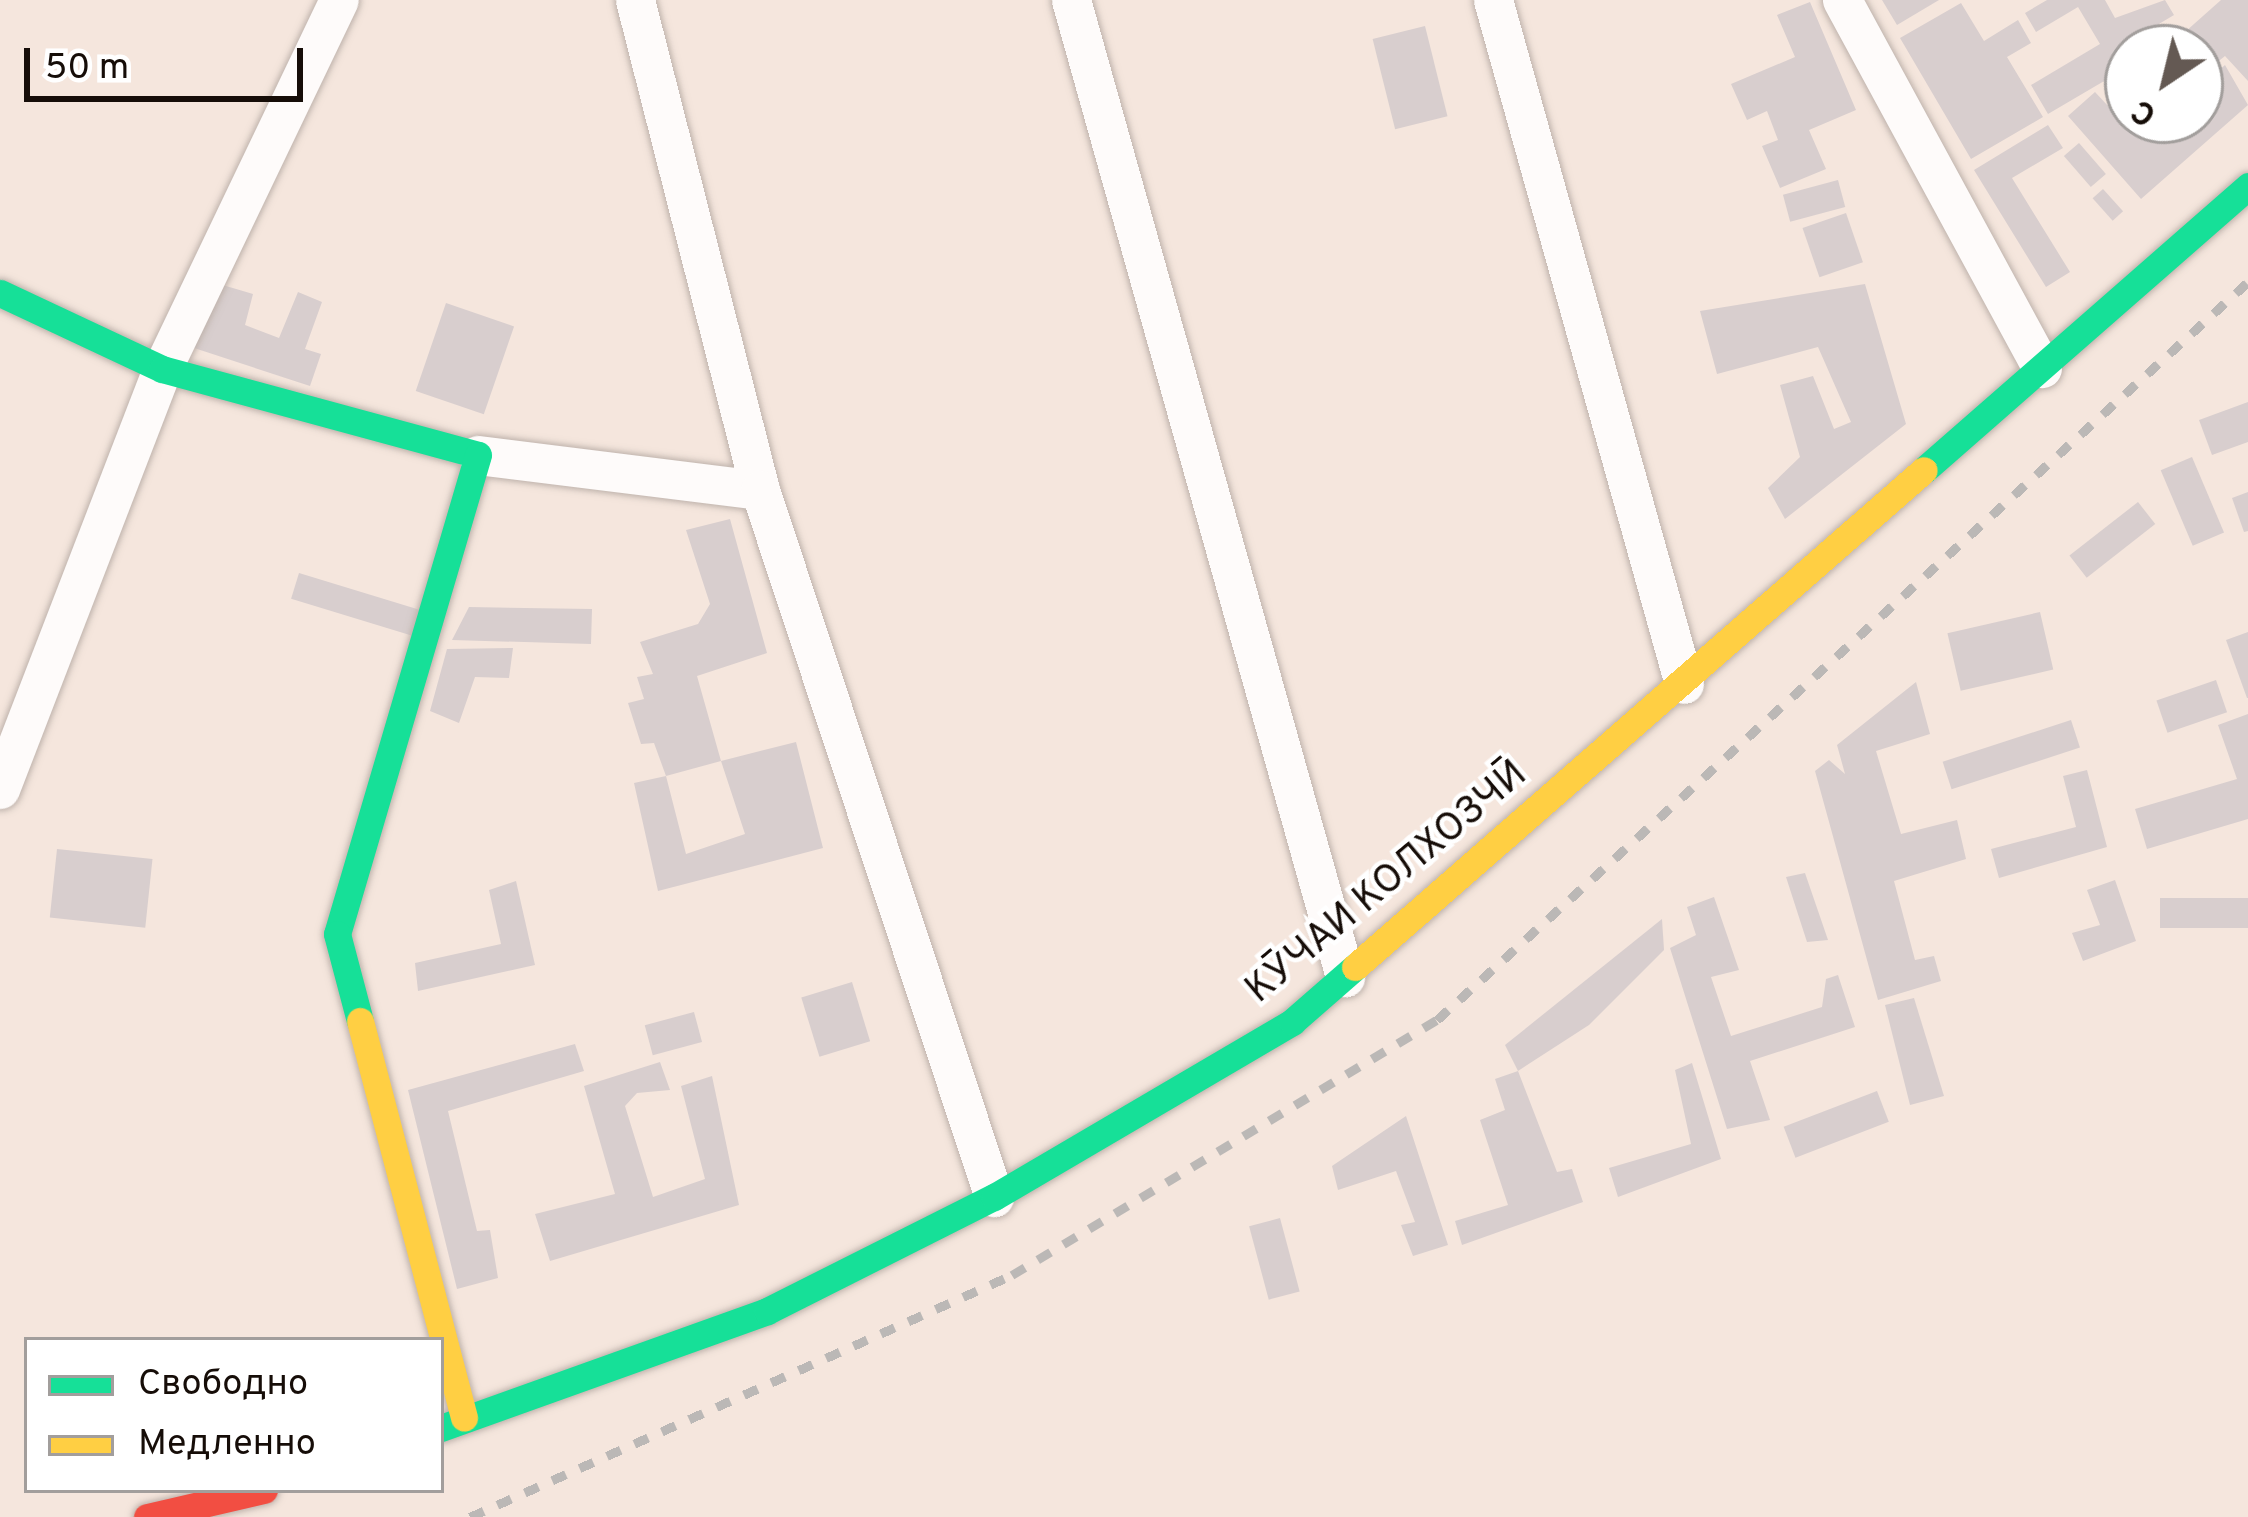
<!DOCTYPE html>
<meta charset="utf-8">
<style>
body{margin:0}
#map{position:relative;width:2248px;height:1517px;overflow:hidden;background:#f5e6dd;font-family:Overpass,sans-serif}
div>[style]{position:absolute}
.building>*{inset:0;background:#d8cece;transform-origin:0 0}
.roads{filter:drop-shadow(0 0 3px #bfb3ac) drop-shadow(0 0 3px #bfb3ac)}
.street>*{height:39px;margin:-19.5px;padding:0 19.5px;transform-origin:19.5px;border-radius:19.5px;background:#fefbfa}
.fast>*{height:27px;margin:-13.5px;padding:0 13.5px;transform-origin:13.5px;border-radius:13.5px;background:#16e098}
.slow>*{height:27px;margin:-13.5px;padding:0 13.5px;transform-origin:13.5px;border-radius:13.5px;background:#ffcf43}
.jam>*{height:27px;margin:-13.5px;padding:0 13.5px;transform-origin:13.5px;border-radius:13.5px;background:#f24e42}
.rail>*{height:9px;margin-top:-4.5px;transform-origin:0;background:repeating-linear-gradient(90deg,#bbb8b6 0 15px,transparent 0 30px)}
span{translate:-50% -50%;white-space:nowrap;text-align:center;line-height:1.15;-webkit-text-stroke:9px #fff;paint-order:stroke}
.street-label{font-size:39px;color:#160d08}
.legend{position:absolute;left:24px;top:1337px;width:420px;height:156px;box-sizing:border-box;background:#fff;border:3px solid #a29e9c;margin:0;padding:15px 21px;list-style:none;font-size:36px;color:#160d08}
.legend li{display:flex;align-items:center;gap:24px;height:60px}
.legend b{width:60px;border:3px solid #a29e9c}
.north{position:absolute;left:2104px;top:24px;width:120px;height:120px;box-sizing:border-box;background:#fff;border:3px solid #a29e9c;border-radius:50%;rotate:215deg;font-size:33px;font-weight:700;line-height:48px;text-align:center;color:#160d08}
.north::after{content:'';display:block;margin:auto;width:42px;height:54px;background:#645953;clip-path:polygon(50% 0,100% 100%,50% 72%,0 100%)}
.scale{position:absolute;left:24px;top:48px;width:279px;height:54px;box-sizing:border-box;border:6px solid #160d08;border-top:0;padding-left:15px;font-size:36px;line-height:42px;white-space:nowrap;color:#160d08;-webkit-text-stroke:9px #fff;paint-order:stroke}
</style>
<div id="map">
<div class="building">
<i style="clip-path:polygon(1882px 0,1939px 0,1897px 25px)"></i>
<i style="clip-path:polygon(2047px 0,2105px 0,2115px 18px,2165px 0,2174px 15px,2137px 37px,2143px 48px,2128px 48px,2128px 67px,2048px 114px,2031px 85px,2100px 44px,2078px 7px,2036px 32px,2025px 13px)"></i>
<i style="clip-path:polygon(2221px 0,2248px 0,2248px 81px,2225px 56px,2200px 76px,2200px 48px,2167px 48px)"></i>
<i style="clip-path:polygon(1810px 2px,1856px 110px,1809px 130px,1826px 169px,1780px 188px,1762px 146px,1778px 140px,1767px 111px,1747px 120px,1731px 84px,1795px 57px,1777px 15px)"></i>
<i style="clip-path:polygon(1961px 3px,1984px 41px,2018px 20px,2031px 43px,2007px 57px,2043px 117px,1971px 159px,1900px 38px)"></i>
<i style="left:1425px;top:26px;width:93px;height:54px;rotate:76deg"></i>
<i style="clip-path:polygon(2225px 65px,2248px 105px,2141px 199px,2068px 116px,2095px 92px,2109px 107px,2128px 90px,2128px 120px,2200px 120px,2200px 87px)"></i>
<i style="clip-path:polygon(2048px 125px,2063px 148px,2012px 178px,2070px 272px,2046px 287px,1974px 170px)"></i>
<i style="left:2079px;top:143px;width:41px;height:20px;rotate:49deg"></i>
<i style="left:1838px;top:180px;width:28px;height:57px;rotate:75deg"></i>
<i style="left:2103px;top:189px;width:30px;height:14px;rotate:48deg"></i>
<i style="left:1846px;top:213px;width:52px;height:46px;rotate:71deg"></i>
<i style="clip-path:polygon(216px 283px,253px 294px,245px 325px,279px 338px,298px 292px,322px 302px,305px 349px,321px 354px,310px 386px,185px 345px)"></i>
<i style="clip-path:polygon(1865px 284px,1906px 424px,1785px 519px,1768px 488px,1800px 457px,1780px 385px,1813px 376px,1834px 429px,1851px 422px,1818px 347px,1717px 374px,1700px 311px)"></i>
<i style="left:446px;top:303px;width:72px;height:93px;rotate:19deg"></i>
<i style="clip-path:polygon(2248px 402px,2248px 442px,2212px 455px,2199px 420px)"></i>
<i style="left:2192px;top:457px;width:82px;height:34px;rotate:67deg"></i>
<i style="clip-path:polygon(2248px 492px,2248px 531px,2244px 532px,2232px 498px)"></i>
<i style="left:2138px;top:502px;width:28px;height:87px;rotate:52deg"></i>
<i style="clip-path:polygon(730px 519px,767px 653px,697px 676px,721px 761px,666px 776px,686px 854px,745px 834px,721px 761px,796px 742px,823px 848px,658px 891px,634px 783px,666px 776px,654px 743px,641px 744px,628px 703px,644px 699px,637px 677px,653px 674px,640px 642px,698px 624px,710px 604px,686px 530px)"></i>
<i style="left:299px;top:573px;width:131px;height:27px;rotate:17deg"></i>
<i style="clip-path:polygon(469px 607px,592px 609px,591px 644px,452px 640px)"></i>
<i style="left:2040px;top:612px;width:59px;height:95px;rotate:77deg"></i>
<i style="clip-path:polygon(2248px 632px,2248px 698px,2247px 698px,2226px 640px)"></i>
<i style="clip-path:polygon(513px 648px,509px 678px,475px 677px,459px 723px,430px 711px,447px 649px)"></i>
<i style="left:2216px;top:680px;width:34px;height:63px;rotate:71deg"></i>
<i style="clip-path:polygon(1916px 682px,1930px 734px,1876px 751px,1901px 834px,1957px 820px,1966px 859px,1894px 881px,1915px 960px,1934px 956px,1941px 981px,1878px 1000px,1815px 771px,1829px 760px,1845px 774px,1837px 745px)"></i>
<i style="clip-path:polygon(2248px 714px,2248px 819px,2147px 849px,2135px 809px,2237px 779px,2218px 725px)"></i>
<i style="left:2071px;top:720px;width:29px;height:135px;rotate:72deg"></i>
<i style="clip-path:polygon(2087px 770px,2107px 847px,1999px 878px,1991px 849px,2076px 827px,2063px 776px)"></i>
<i style="left:57px;top:849px;width:96px;height:69px;rotate:6deg"></i>
<i style="clip-path:polygon(1805px 873px,1828px 940px,1807px 942px,1786px 877px)"></i>
<i style="clip-path:polygon(2115px 880px,2136px 941px,2083px 961px,2072px 933px,2100px 925px,2087px 890px)"></i>
<i style="clip-path:polygon(516px 881px,535px 965px,418px 991px,415px 963px,501px 944px,489px 890px)"></i>
<i style="clip-path:polygon(1714px 897px,1739px 970px,1711px 977px,1731px 1036px,1822px 1007px,1826px 979px,1838px 975px,1855px 1027px,1750px 1061px,1770px 1120px,1727px 1129px,1670px 948px,1696px 935px,1687px 907px)"></i>
<i style="left:2248px;top:898px;width:30px;height:88px;rotate:90deg"></i>
<i style="clip-path:polygon(1662px 919px,1664px 950px,1589px 1025px,1518px 1071px,1505px 1045px)"></i>
<i style="left:852px;top:982px;width:62px;height:53px;rotate:73deg"></i>
<i style="clip-path:polygon(1914px 998px,1944px 1096px,1910px 1105px,1885px 1005px)"></i>
<i style="left:694px;top:1012px;width:31px;height:51px;rotate:75deg"></i>
<i style="clip-path:polygon(575px 1044px,584px 1071px,448px 1111px,477px 1231px,490px 1230px,498px 1278px,457px 1289px,408px 1090px)"></i>
<i style="clip-path:polygon(660px 1062px,670px 1090px,637px 1093px,625px 1106px,653px 1197px,705px 1179px,681px 1086px,712px 1076px,739px 1205px,550px 1261px,535px 1214px,615px 1194px,584px 1086px)"></i>
<i style="clip-path:polygon(1692px 1063px,1721px 1159px,1618px 1197px,1609px 1168px,1691px 1144px,1675px 1070px)"></i>
<i style="clip-path:polygon(1518px 1071px,1557px 1172px,1572px 1169px,1583px 1202px,1462px 1245px,1455px 1221px,1508px 1205px,1480px 1120px,1505px 1110px,1495px 1079px)"></i>
<i style="left:1877px;top:1091px;width:33px;height:100px;rotate:69deg"></i>
<i style="clip-path:polygon(1406px 1116px,1448px 1245px,1413px 1256px,1401px 1225px,1415px 1222px,1396px 1171px,1338px 1190px,1332px 1166px)"></i>
<i style="left:1280px;top:1218px;width:76px;height:32px;rotate:75deg"></i>
</div>
<div class="roads">
<div class="street">
<i style="left:635px;top:0;width:506px;rotate:75.69deg"></i>
<i style="left:1071px;top:0;width:1015px;rotate:74.33deg"></i>
<i style="left:1493px;top:0;width:710px;rotate:74.4deg"></i>
<i style="left:1842px;top:0;width:419px;rotate:61.5deg"></i>
<i style="left:478px;top:455px;width:284px;rotate:7.1deg"></i>
<i style="left:760px;top:490px;width:745px;rotate:71.69deg"></i>
<i style="left:0;top:789px;width:450px;rotate:-68.9deg"></i>
<i style="left:162px;top:369px;width:409px;rotate:-64.4deg"></i>
</div>
<div class="fast">
<i style="left:0;top:293px;width:179px;rotate:25.1deg"></i>
<i style="left:162px;top:369px;width:327px;rotate:15.2deg"></i>
<i style="left:478px;top:455px;width:499px;rotate:106.4deg"></i>
<i style="left:337px;top:934px;width:90px;rotate:75.2deg"></i>
<i style="left:1924px;top:470px;width:431px;rotate:-41.2deg"></i>
<i style="left:441px;top:1428px;width:346px;rotate:-19.7deg"></i>
<i style="left:767px;top:1311px;width:254px;rotate:-26.7deg"></i>
<i style="left:994px;top:1197px;width:346px;rotate:-30.4deg"></i>
<i style="left:1292px;top:1022px;width:84px;rotate:-41.1deg"></i>
</div>
<div class="slow">
<i style="left:1355px;top:967px;width:755px;rotate:-41.14deg"></i>
<i style="left:360px;top:1021px;width:410px;rotate:75.3deg"></i>
</div>
<div class="jam">
<i style="left:147px;top:1517px;width:120px;rotate:-13deg"></i>
</div>
</div>
<div class="rail">
<i style="left:470px;top:1517px;width:594px;rotate:-24.06deg"></i>
<i style="left:1012px;top:1275px;width:496px;rotate:-31deg"></i>
<i style="left:1437px;top:1020px;width:1097px;rotate:-42.3deg"></i>
</div>
<div class="street-label">
<span style="left:1388px;top:884px;rotate:-40deg">КӮЧАИ КОЛХОЗЧӢ</span>
</div>
<ul class="legend">
<li><b style="height:15px;background:#16e098"></b>Свободно</li>
<li><b style="height:15px;background:#ffcf43"></b>Медленно</li>
</ul>
<div class="north">С</div>
<div class="scale">50 m</div>
</div>
